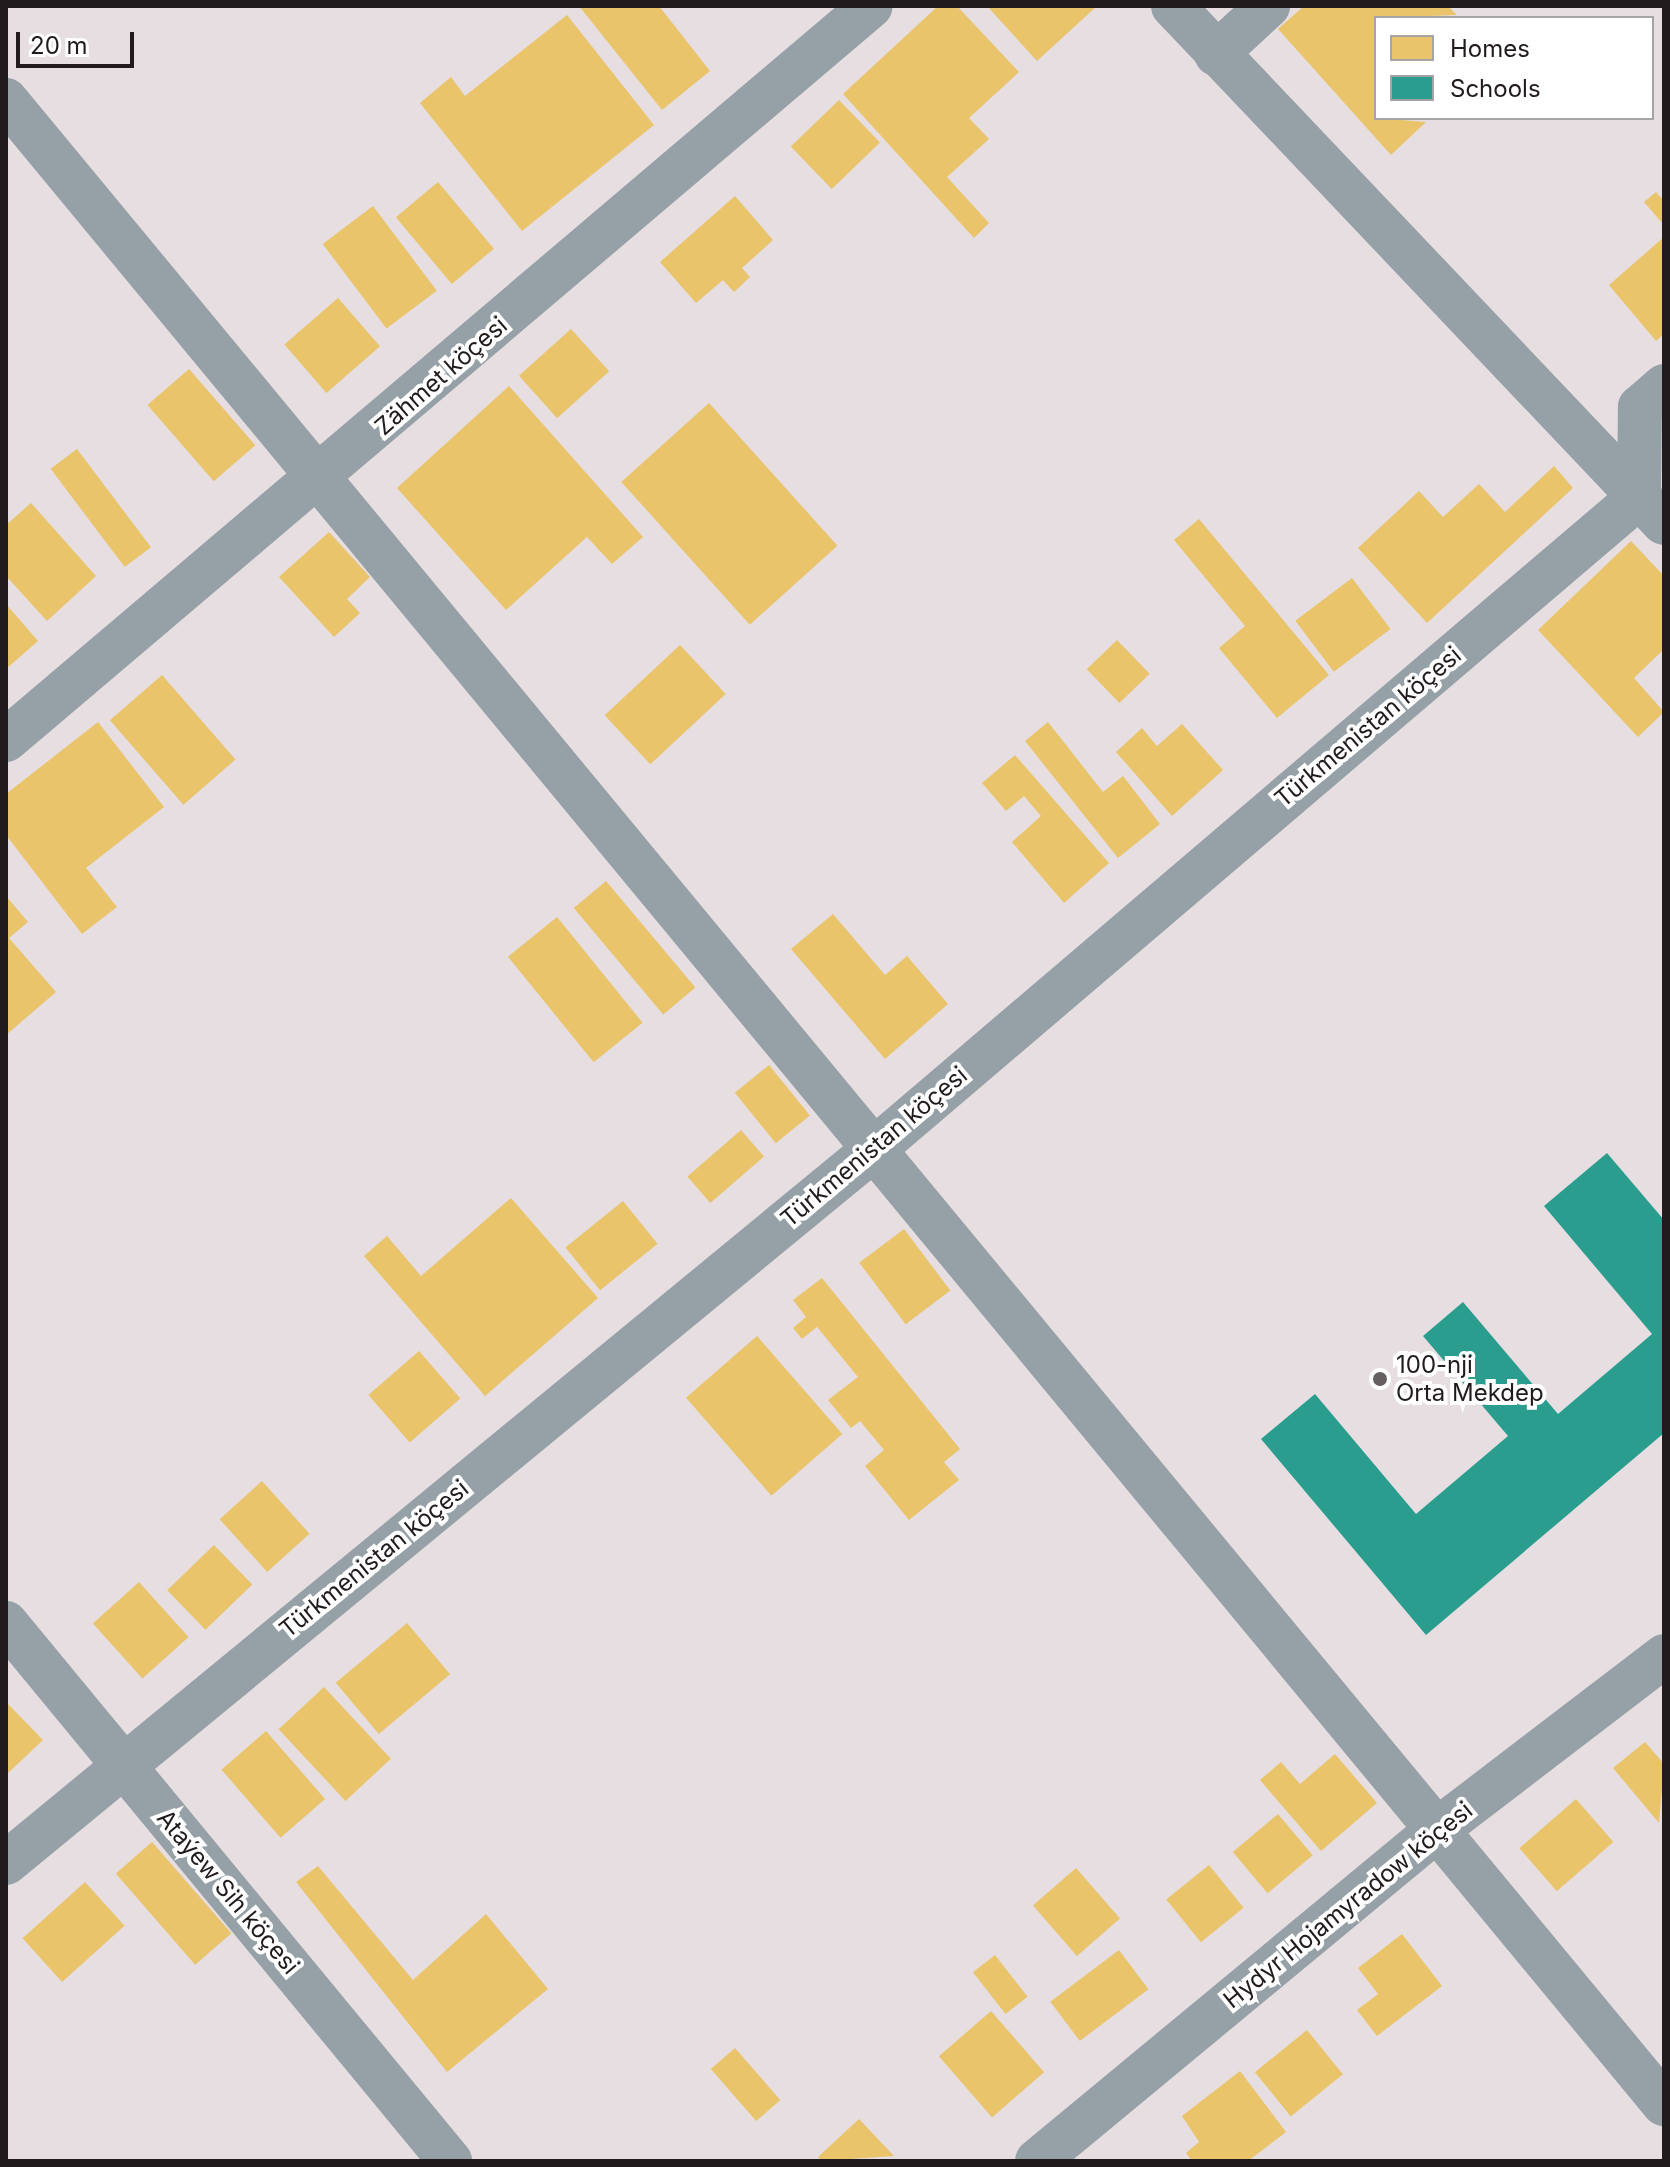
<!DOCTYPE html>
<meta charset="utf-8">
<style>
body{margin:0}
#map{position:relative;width:1670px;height:2167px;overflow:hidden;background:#e6dee1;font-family:Inter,sans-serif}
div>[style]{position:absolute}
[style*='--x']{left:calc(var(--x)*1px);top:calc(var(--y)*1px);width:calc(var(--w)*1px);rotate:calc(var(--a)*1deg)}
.homes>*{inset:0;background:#e9c46a;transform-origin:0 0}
.schools>*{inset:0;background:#2a9d8f}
.minor>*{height:44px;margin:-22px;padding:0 22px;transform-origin:22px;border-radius:22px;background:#96a1a7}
.dots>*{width:22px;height:22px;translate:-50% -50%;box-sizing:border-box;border:4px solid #fff;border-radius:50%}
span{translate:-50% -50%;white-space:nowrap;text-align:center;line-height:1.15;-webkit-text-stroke:8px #fff;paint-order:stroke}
.street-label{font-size:24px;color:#211b1d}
.poi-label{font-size:24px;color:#211b1d}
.left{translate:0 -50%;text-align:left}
.frame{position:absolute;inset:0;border:8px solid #211b1d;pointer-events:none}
.legend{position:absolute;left:1374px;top:16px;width:280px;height:104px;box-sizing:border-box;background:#fff;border:2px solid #a6a4a5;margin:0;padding:10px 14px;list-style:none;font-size:24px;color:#211b1d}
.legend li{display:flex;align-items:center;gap:16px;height:40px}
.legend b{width:40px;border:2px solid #a6a4a5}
.scale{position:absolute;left:16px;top:32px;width:118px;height:36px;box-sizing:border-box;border:4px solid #211b1d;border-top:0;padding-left:10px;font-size:24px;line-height:28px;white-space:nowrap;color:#211b1d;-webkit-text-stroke:6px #fff;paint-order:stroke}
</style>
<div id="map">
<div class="homes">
<i style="clip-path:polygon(579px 6px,659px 6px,710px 71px,662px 110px)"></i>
<i style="clip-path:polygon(938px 6px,957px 6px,1019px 72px,969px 118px,989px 139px,947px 177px,989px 223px,974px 238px,843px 94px)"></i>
<i style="clip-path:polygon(987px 6px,1097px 6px,1037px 61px)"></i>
<i style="clip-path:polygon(1304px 6px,1448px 6px,1457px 15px,1376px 18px,1376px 118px,1426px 122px,1391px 155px,1278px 29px)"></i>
<i style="clip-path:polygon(567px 15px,654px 125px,522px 231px,420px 103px,451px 77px,465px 96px)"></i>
<i style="left:839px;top:100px;width:59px;height:67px;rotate:46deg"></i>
<i style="left:438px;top:182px;width:87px;height:55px;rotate:50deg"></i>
<i style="clip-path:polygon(1656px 192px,1664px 201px,1664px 225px,1644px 202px)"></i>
<i style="clip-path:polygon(735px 196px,773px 240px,742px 268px,750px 277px,734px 292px,723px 280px,696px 303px,660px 262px)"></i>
<i style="left:373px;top:206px;width:106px;height:63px;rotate:53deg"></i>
<i style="clip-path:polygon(1664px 237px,1664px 334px,1656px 341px,1609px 285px)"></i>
<i style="left:338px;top:298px;width:64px;height:71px;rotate:49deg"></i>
<i style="left:571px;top:329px;width:57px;height:70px;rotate:48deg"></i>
<i style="left:189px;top:369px;width:101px;height:55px;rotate:49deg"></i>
<i style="clip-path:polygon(509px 386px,643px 537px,612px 564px,587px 537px,506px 610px,397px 488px)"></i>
<i style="left:709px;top:403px;width:192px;height:118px;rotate:48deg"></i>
<i style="left:77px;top:449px;width:123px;height:33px;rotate:53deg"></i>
<i style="clip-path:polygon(1554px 466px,1573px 488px,1427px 623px,1358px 548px,1419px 491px,1443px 517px,1479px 484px,1505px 512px)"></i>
<i style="clip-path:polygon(31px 503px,96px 576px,47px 621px,6px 576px,6px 525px)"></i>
<i style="clip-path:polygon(1199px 519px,1329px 675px,1277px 718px,1219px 648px,1245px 626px,1174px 540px)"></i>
<i style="clip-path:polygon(329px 532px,370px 577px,347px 599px,360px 613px,334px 637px,279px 577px)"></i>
<i style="clip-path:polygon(1631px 541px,1664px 576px,1664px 649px,1634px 678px,1664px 712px,1638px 737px,1538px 630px)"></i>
<i style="left:1352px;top:578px;width:64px;height:71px;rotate:53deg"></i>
<i style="clip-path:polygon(6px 604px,38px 641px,6px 669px)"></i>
<i style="left:1117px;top:640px;width:47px;height:42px;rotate:46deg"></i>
<i style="left:680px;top:645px;width:67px;height:103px;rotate:47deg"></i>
<i style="left:162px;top:675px;width:112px;height:69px;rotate:49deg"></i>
<i style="clip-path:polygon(98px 722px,164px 807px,86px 868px,117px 907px,82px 934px,6px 835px,6px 794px)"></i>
<i style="clip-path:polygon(1048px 722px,1103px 792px,1123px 776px,1160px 824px,1118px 858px,1025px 741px)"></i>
<i style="clip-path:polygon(1182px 724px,1223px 770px,1172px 816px,1116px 752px,1142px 728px,1157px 746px)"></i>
<i style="clip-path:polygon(1015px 755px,1109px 863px,1064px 903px,1012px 842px,1041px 816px,1024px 796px,1006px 811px,982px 783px)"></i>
<i style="left:606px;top:881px;width:139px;height:42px;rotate:50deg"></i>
<i style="clip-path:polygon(6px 896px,28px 922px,9px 938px,56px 992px,6px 1035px)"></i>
<i style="clip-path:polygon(833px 914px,885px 975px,907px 956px,948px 1004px,885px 1059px,791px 949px)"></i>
<i style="left:557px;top:917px;width:136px;height:63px;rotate:51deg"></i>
<i style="left:769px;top:1065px;width:65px;height:44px;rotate:51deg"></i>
<i style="left:741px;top:1130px;width:35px;height:71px;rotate:49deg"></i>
<i style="clip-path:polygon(511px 1198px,598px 1298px,485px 1396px,364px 1256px,387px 1236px,421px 1276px)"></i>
<i style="left:623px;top:1201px;width:55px;height:74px;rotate:51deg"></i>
<i style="left:904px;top:1229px;width:77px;height:56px;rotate:53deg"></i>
<i style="clip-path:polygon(822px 1278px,960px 1449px,944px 1462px,959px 1480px,909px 1520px,865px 1466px,884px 1450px,860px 1421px,851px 1428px,828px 1400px,858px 1377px,817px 1327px,802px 1339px,793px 1328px,806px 1317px,793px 1300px)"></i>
<i style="left:757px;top:1336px;width:130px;height:94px;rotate:49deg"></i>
<i style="left:419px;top:1351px;width:63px;height:67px;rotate:49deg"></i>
<i style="left:262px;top:1481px;width:71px;height:57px;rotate:48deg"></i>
<i style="left:214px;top:1545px;width:55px;height:65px;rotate:46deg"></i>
<i style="left:139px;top:1582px;width:74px;height:62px;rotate:48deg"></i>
<i style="left:407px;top:1623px;width:67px;height:93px;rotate:50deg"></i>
<i style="left:324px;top:1687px;width:98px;height:62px;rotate:47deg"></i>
<i style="clip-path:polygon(6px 1702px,43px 1740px,6px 1775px)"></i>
<i style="left:266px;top:1731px;width:90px;height:59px;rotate:49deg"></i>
<i style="clip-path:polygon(1645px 1742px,1664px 1764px,1659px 1823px,1613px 1768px)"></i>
<i style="clip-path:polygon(1335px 1754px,1377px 1803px,1321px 1851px,1260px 1780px,1281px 1762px,1300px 1784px)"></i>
<i style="left:1576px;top:1799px;width:57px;height:75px;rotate:49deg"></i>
<i style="left:1278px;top:1814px;width:54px;height:59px;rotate:50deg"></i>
<i style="left:152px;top:1842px;width:121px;height:48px;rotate:49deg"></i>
<i style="left:1209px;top:1865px;width:55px;height:55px;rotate:51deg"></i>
<i style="clip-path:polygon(318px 1866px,413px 1980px,486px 1914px,548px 1989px,447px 2072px,296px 1882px)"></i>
<i style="left:1076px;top:1868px;width:67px;height:57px;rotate:49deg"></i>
<i style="left:85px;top:1882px;width:59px;height:84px;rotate:48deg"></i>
<i style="clip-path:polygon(1402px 1934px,1442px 1986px,1377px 2036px,1357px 2010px,1378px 1994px,1358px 1968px)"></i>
<i style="left:1119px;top:1950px;width:49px;height:86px;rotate:53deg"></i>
<i style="left:995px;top:1955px;width:53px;height:28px;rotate:52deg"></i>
<i style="left:991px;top:2011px;width:81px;height:69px;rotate:49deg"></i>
<i style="left:1307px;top:2030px;width:57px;height:67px;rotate:51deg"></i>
<i style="left:735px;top:2048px;width:69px;height:32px;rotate:49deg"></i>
<i style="clip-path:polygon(1240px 2071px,1286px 2132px,1248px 2161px,1192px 2161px,1186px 2153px,1199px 2142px,1182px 2116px)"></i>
<i style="clip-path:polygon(859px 2119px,894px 2156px,822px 2161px,818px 2157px)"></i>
</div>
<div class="schools">
<i style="clip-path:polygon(1607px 1153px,1664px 1220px,1664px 1433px,1426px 1635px,1261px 1439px,1315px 1394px,1416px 1514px,1508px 1436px,1423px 1336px,1463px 1302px,1558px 1414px,1652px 1334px,1544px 1206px)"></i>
</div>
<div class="minor">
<i style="--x:1173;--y:6;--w:713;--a:46.48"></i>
<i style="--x:1216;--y:54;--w:71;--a:-42.7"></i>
<i style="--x:6;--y:100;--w:2601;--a:50.4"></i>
<i style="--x:6;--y:740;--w:1134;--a:-40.32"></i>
<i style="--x:6;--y:1623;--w:698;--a:50.47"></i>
<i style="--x:6;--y:1863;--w:1123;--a:-39.43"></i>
<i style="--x:873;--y:1150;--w:1007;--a:-40.45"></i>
<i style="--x:1639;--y:497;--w:90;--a:-89.4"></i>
<i style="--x:1640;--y:407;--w:32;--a:-41"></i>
<i style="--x:1037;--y:2161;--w:521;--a:-39.62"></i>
<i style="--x:1438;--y:1829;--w:285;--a:-37.4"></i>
</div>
<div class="dots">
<i style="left:1380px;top:1379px;background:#665f62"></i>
</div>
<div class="street-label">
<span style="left:441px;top:376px;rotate:-41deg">Zähmet köçesi</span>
<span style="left:1368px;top:727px;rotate:-40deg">Türkmenistan köçesi</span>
<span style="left:874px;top:1147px;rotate:-40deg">Türkmenistan köçesi</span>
<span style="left:374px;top:1559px;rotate:-39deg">Türkmenistan köçesi</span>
<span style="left:228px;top:1892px;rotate:50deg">Ataýew Sih köçesi</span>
<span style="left:1348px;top:1905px;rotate:-39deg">Hydyr Hojamyradow köçesi</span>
</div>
<div class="poi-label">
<span class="left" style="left:1396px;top:1379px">100-nji<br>Orta Mekdep</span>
</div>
<div class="frame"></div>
<ul class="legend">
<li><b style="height:22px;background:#e9c46a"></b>Homes</li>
<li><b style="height:22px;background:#2a9d8f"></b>Schools</li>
</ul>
<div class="scale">20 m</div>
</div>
